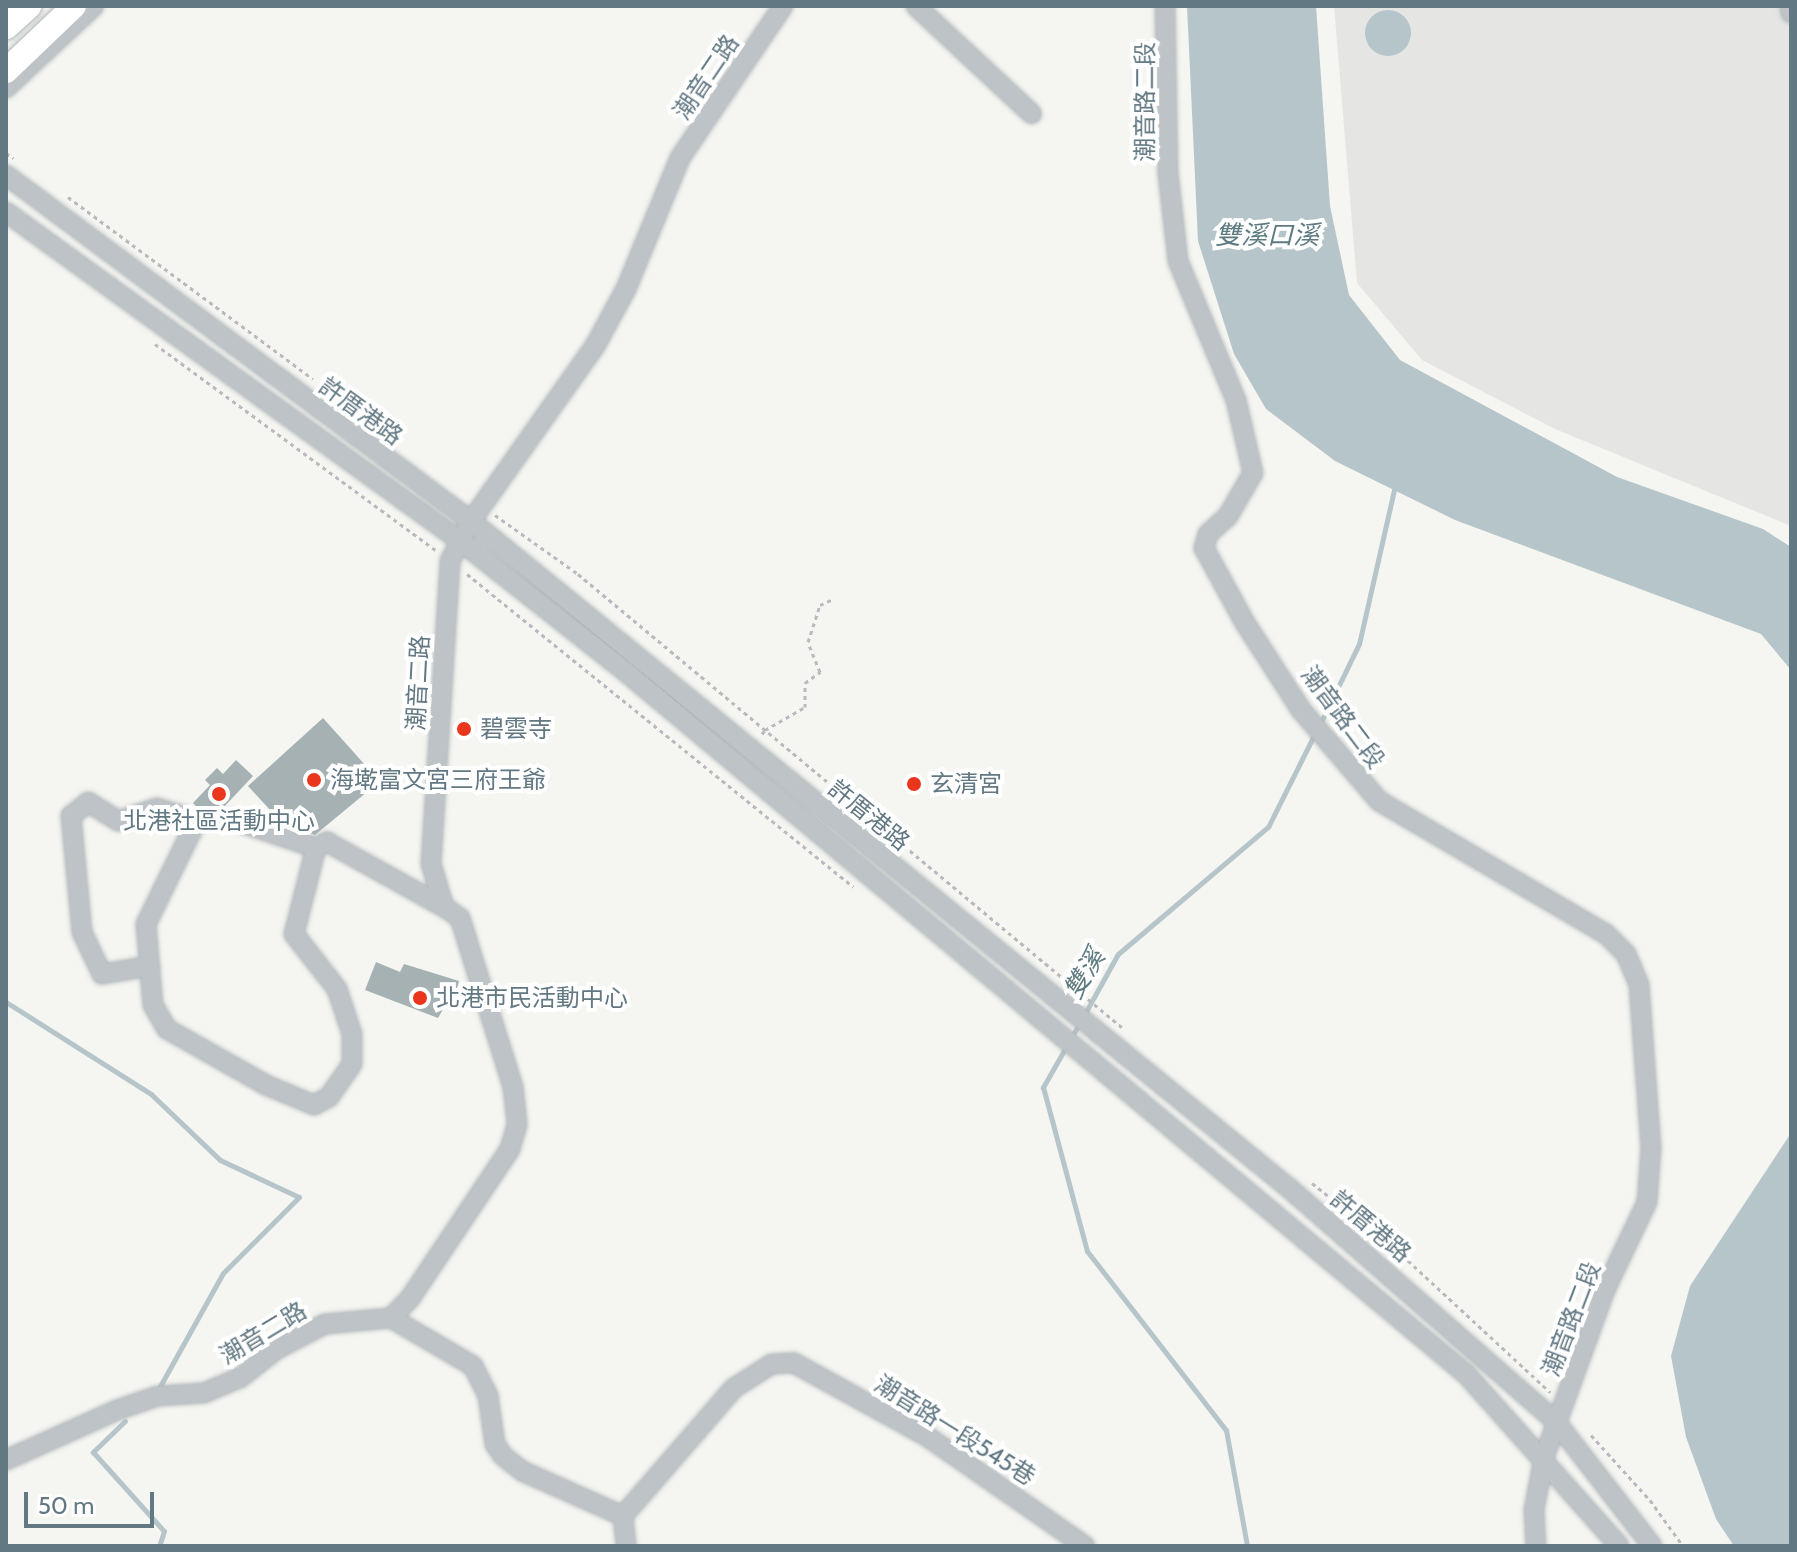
<!DOCTYPE html>
<meta charset="utf-8">
<style>
body{margin:0}
#map{position:relative;width:1797px;height:1552px;overflow:hidden;background:#f5f5f1;font-family:Cabin,"Noto Sans TC",sans-serif}
div>[style]{position:absolute}
[style*='--x']{left:calc(var(--x)*1px);top:calc(var(--y)*1px);width:calc(var(--w)*1px);rotate:calc(var(--a)*1deg)}
.built>*{inset:0;background:#e5e6e4}
.water>*{inset:0;background:#b6c5c9}
.round{border-radius:50%}
.stream>*{height:5px;margin:-2.5px;padding:0 2.5px;transform-origin:2.5px;border-radius:2.5px;background:#b6c5c9}
.building>*{inset:0;background:#a6b1b4}
.path>*{height:3px;margin-top:-1.5px;transform-origin:0;background:repeating-linear-gradient(90deg,#b7bbbd 0 4px,transparent 0 8px)}
.roads{filter:drop-shadow(0 0 2px #b0b7ba) drop-shadow(0 0 2px #b0b7ba)}
.minor>*{height:18px;margin:-9px;padding:0 9px;transform-origin:9px;border-radius:9px;background:#bdc3c6}
.major>*{height:24px;margin:-12px;padding:0 12px;transform-origin:12px;border-radius:12px;background:#fff}
.highway>*{height:26px;margin:-13px;padding:0 13px;transform-origin:13px;border-radius:13px;background:#fff}
.path-bridge>*{height:3px;margin-top:-1.5px;transform-origin:0;background:repeating-linear-gradient(90deg,#b7bbbd 0 4px,transparent 0 8px)}
.dots>*{width:22px;height:22px;translate:-50% -50%;box-sizing:border-box;border:4px solid #fff;border-radius:50%}
span{translate:-50% -50%;white-space:nowrap;text-align:center;line-height:1.15;-webkit-text-stroke:8px #fff;paint-order:stroke}
.street-label{font-size:24px;color:#627883}
.poi-label{font-size:24px;color:#627883}
.left{translate:0 -50%;text-align:left}
.water-label{font-size:26px;color:#5e7b81;font-style:italic}
.frame{position:absolute;inset:0;border:8px solid #627883;pointer-events:none}
.scale{position:absolute;left:24px;top:1492px;width:130px;height:36px;box-sizing:border-box;border:4px solid #627883;border-top:0;padding-left:10px;font-size:24px;line-height:28px;white-space:nowrap;color:#627883;-webkit-text-stroke:6px #fff;paint-order:stroke}
</style>
<div id="map">
<div class="built">
<i style="clip-path:polygon(1334px 6px,1791px 6px,1791px 526px,1555px 429px,1422px 360px,1357px 283px)"></i>
</div>
<div class="water">
<i style="clip-path:polygon(1187px 6px,1316px 6px,1330px 206px,1349px 295px,1400px 360px,1617px 477px,1763px 529px,1791px 547px,1791px 670px,1761px 634px,1455px 520px,1335px 461px,1266px 409px,1234px 354px,1198px 241px)"></i>
<i class="round" style="left:1365px;top:10px;width:46px;height:46px"></i>
<i style="clip-path:polygon(1791px 1133px,1791px 1546px,1734px 1546px,1716px 1519px,1686px 1437px,1671px 1356px,1690px 1286px)"></i>
</div>
<div class="stream">
<i style="--x:1319;--y:726;--w:91;--a:-64"></i>
<i style="--x:1359;--y:644;--w:163;--a:-77.2"></i>
<i style="--x:6;--y:1002;--w:172;--a:32.4"></i>
<i style="--x:151;--y:1094;--w:95;--a:43.7"></i>
<i style="--x:220;--y:1160;--w:87;--a:25.1"></i>
<i style="--x:299;--y:1197;--w:107;--a:135"></i>
<i style="--x:223;--y:1273;--w:129;--a:119.1"></i>
<i style="--x:1084;--y:1015;--w:70;--a:-60.9"></i>
<i style="--x:1118;--y:954;--w:197;--a:-40.3"></i>
<i style="--x:1268;--y:827;--w:103;--a:-63.4"></i>
<i style="--x:1079;--y:1024;--w:73;--a:119.7"></i>
<i style="--x:1043;--y:1087;--w:170;--a:75"></i>
<i style="--x:1087;--y:1251;--w:227;--a:52.2"></i>
<i style="--x:1226;--y:1430;--w:118;--a:79.7"></i>
<i style="--x:125;--y:1421;--w:45;--a:135.9"></i>
<i style="--x:93;--y:1452;--w:106;--a:48.1"></i>
<i style="--x:164;--y:1531;--w:16;--a:108"></i>
</div>
<div class="building">
<i style="clip-path:polygon(323px 718px,366px 766px,373px 787px,315px 835px,283px 824px,248px 786px)"></i>
<i style="clip-path:polygon(236px 760px,253px 776px,223px 808px,198px 808px,193px 803px,210px 785px,205px 780px,217px 768px,223px 774px)"></i>
<i style="clip-path:polygon(376px 962px,400px 972px,404px 964px,459px 981px,452px 1008px,445px 1006px,438px 1018px,365px 990px)"></i>
</div>
<div class="path">
<i style="--x:6;--y:153;--w:9;--a:36"></i>
<i style="--x:68;--y:197;--w:305;--a:36.6"></i>
<i style="--x:155;--y:344;--w:348;--a:36.3"></i>
<i style="--x:495;--y:515;--w:102;--a:35.4"></i>
<i style="--x:578;--y:574;--w:711;--a:39.81"></i>
<i style="--x:467;--y:574;--w:497;--a:39"></i>
<i style="--x:765;--y:730;--w:46;--a:-29.9"></i>
<i style="--x:805;--y:707;--w:24;--a:-90"></i>
<i style="--x:805;--y:683;--w:19;--a:-36"></i>
<i style="--x:820;--y:672;--w:32;--a:-112"></i>
<i style="--x:808;--y:642;--w:39;--a:-72"></i>
<i style="--x:820;--y:605;--w:14;--a:-25"></i>
<i style="--x:1312;--y:1183;--w:115;--a:38.7"></i>
<i style="--x:1402;--y:1255;--w:202;--a:42.8"></i>
<i style="--x:1591;--y:1435;--w:88;--a:47.8"></i>
<i style="--x:1650;--y:1500;--w:57;--a:54.3"></i>
</div>
<div class="roads">
<div class="minor">
<i style="--x:916;--y:6;--w:158;--a:43"></i>
<i style="--x:1165;--y:6;--w:167;--a:89"></i>
<i style="--x:1168;--y:173;--w:89;--a:83.5"></i>
<i style="--x:1178;--y:261;--w:151;--a:67.4"></i>
<i style="--x:1236;--y:400;--w:75;--a:76.9"></i>
<i style="--x:1253;--y:473;--w:50;--a:120.2"></i>
<i style="--x:1228;--y:516;--w:27;--a:138"></i>
<i style="--x:1208;--y:534;--w:15;--a:106"></i>
<i style="--x:1204;--y:548;--w:85;--a:61.3"></i>
<i style="--x:1245;--y:623;--w:103;--a:57.2"></i>
<i style="--x:1301;--y:710;--w:120;--a:49.4"></i>
<i style="--x:1379;--y:801;--w:263;--a:30.4"></i>
<i style="--x:1606;--y:934;--w:28;--a:45"></i>
<i style="--x:1626;--y:954;--w:34;--a:67"></i>
<i style="--x:1639;--y:985;--w:163;--a:85.8"></i>
<i style="--x:1651;--y:1148;--w:54;--a:94.2"></i>
<i style="--x:1647;--y:1202;--w:98;--a:115.5"></i>
<i style="--x:1605;--y:1290;--w:179;--a:110"></i>
<i style="--x:1544;--y:1458;--w:53;--a:100.9"></i>
<i style="--x:1534;--y:1510;--w:36;--a:87"></i>
<i style="--x:1790;--y:6;--w:7;--a:82"></i>
<i style="--x:6;--y:88;--w:120;--a:-43"></i>
<i style="--x:6;--y:175;--w:580;--a:36.65"></i>
<i style="--x:471;--y:521;--w:1057;--a:39.2"></i>
<i style="--x:1290;--y:1189;--w:355;--a:41.2"></i>
<i style="--x:1557;--y:1423;--w:155;--a:52.3"></i>
<i style="--x:6;--y:212;--w:559;--a:35.91"></i>
<i style="--x:459;--y:540;--w:213;--a:38.3"></i>
<i style="--x:626;--y:672;--w:1095;--a:39.89"></i>
<i style="--x:1466;--y:1374;--w:230;--a:48.3"></i>
<i style="--x:197;--y:820;--w:116;--a:116.1"></i>
<i style="--x:146;--y:924;--w:81;--a:85.1"></i>
<i style="--x:153;--y:1005;--w:28;--a:60"></i>
<i style="--x:167;--y:1029;--w:114;--a:29.5"></i>
<i style="--x:266;--y:1085;--w:52;--a:22.6"></i>
<i style="--x:314;--y:1105;--w:17;--a:-28"></i>
<i style="--x:329;--y:1097;--w:40;--a:-55.1"></i>
<i style="--x:352;--y:1064;--w:30;--a:-90"></i>
<i style="--x:352;--y:1034;--w:47;--a:-108.4"></i>
<i style="--x:337;--y:989;--w:70;--a:-128"></i>
<i style="--x:294;--y:934;--w:89;--a:-75.7"></i>
<i style="--x:150;--y:966;--w:49;--a:170.5"></i>
<i style="--x:102;--y:974;--w:47;--a:-115.5"></i>
<i style="--x:82;--y:932;--w:117;--a:-95.4"></i>
<i style="--x:71;--y:816;--w:22;--a:-39"></i>
<i style="--x:88;--y:802;--w:36;--a:32"></i>
<i style="--x:119;--y:821;--w:40;--a:-18.9"></i>
<i style="--x:157;--y:808;--w:42;--a:16.7"></i>
<i style="--x:197;--y:820;--w:36;--a:0"></i>
<i style="--x:233;--y:820;--w:88;--a:18.6"></i>
<i style="--x:316;--y:848;--w:13;--a:-29"></i>
<i style="--x:327;--y:842;--w:134;--a:29.1"></i>
<i style="--x:391;--y:1318;--w:95;--a:30.3"></i>
<i style="--x:473;--y:1366;--w:34;--a:63"></i>
<i style="--x:488;--y:1396;--w:49;--a:81.7"></i>
<i style="--x:495;--y:1444;--w:14;--a:56"></i>
<i style="--x:503;--y:1456;--w:24;--a:38"></i>
<i style="--x:522;--y:1471;--w:111;--a:24"></i>
<i style="--x:6;--y:1460;--w:122;--a:-24.2"></i>
<i style="--x:117;--y:1410;--w:43;--a:-18.9"></i>
<i style="--x:158;--y:1396;--w:46;--a:-3.7"></i>
<i style="--x:204;--y:1393;--w:39;--a:-23"></i>
<i style="--x:240;--y:1378;--w:47;--a:-38.1"></i>
<i style="--x:277;--y:1349;--w:54;--a:-27.5"></i>
<i style="--x:325;--y:1324;--w:66;--a:-5.2"></i>
<i style="--x:391;--y:1318;--w:29;--a:-46"></i>
<i style="--x:411;--y:1297;--w:178;--a:-56.2"></i>
<i style="--x:510;--y:1149;--w:26;--a:-74"></i>
<i style="--x:517;--y:1124;--w:37;--a:-96"></i>
<i style="--x:513;--y:1087;--w:177;--a:-107.4"></i>
<i style="--x:460;--y:918;--w:19;--a:-145"></i>
<i style="--x:444;--y:907;--w:45;--a:-106.8"></i>
<i style="--x:431;--y:864;--w:304;--a:-86.4"></i>
<i style="--x:450;--y:561;--w:45;--a:-62.3"></i>
<i style="--x:471;--y:521;--w:214;--a:-54.7"></i>
<i style="--x:595;--y:346;--w:65;--a:-61.5"></i>
<i style="--x:626;--y:289;--w:142;--a:-67.6"></i>
<i style="--x:680;--y:158;--w:184;--a:-55.9"></i>
<i style="--x:623;--y:1516;--w:169;--a:-49.1"></i>
<i style="--x:734;--y:1388;--w:45;--a:-32.3"></i>
<i style="--x:772;--y:1364;--w:22;--a:-3"></i>
<i style="--x:794;--y:1363;--w:153;--a:28.9"></i>
<i style="--x:928;--y:1437;--w:191;--a:34.8"></i>
<i style="--x:623;--y:1516;--w:30;--a:84"></i>
</div>
<div class="major">
<i style="--x:6;--y:71;--w:94;--a:-43.7"></i>
</div>
<div class="highway">
<i style="--x:6;--y:26;--w:30;--a:-42"></i>
</div>
</div>
<div class="path-bridge">
<i style="--x:762;--y:734;--w:5;--a:-53"></i>
</div>
<div class="dots">
<i style="left:464px;top:729px;background:#ea361c"></i>
<i style="left:314px;top:780px;background:#ea361c"></i>
<i style="left:914px;top:784px;background:#ea361c"></i>
<i style="left:219px;top:794px;background:#ea361c"></i>
<i style="left:420px;top:998px;background:#ea361c"></i>
</div>
<div class="street-label">
<span style="left:706px;top:77px;rotate:-56deg">潮音二路</span>
<span style="left:1145px;top:102px;rotate:-90deg">潮音路二段</span>
<span style="left:361px;top:411px;rotate:36deg">許厝港路</span>
<span style="left:418px;top:683px;rotate:-87deg">潮音二路</span>
<span style="left:1343px;top:717px;rotate:53deg">潮音路二段</span>
<span style="left:869px;top:815px;rotate:39deg">許厝港路</span>
<span style="left:1371px;top:1226px;rotate:40deg">許厝港路</span>
<span style="left:1571px;top:1319px;rotate:-69deg">潮音路二段</span>
<span style="left:263px;top:1333px;rotate:-31deg">潮音二路</span>
<span style="left:955px;top:1430px;rotate:32deg">潮音路一段545巷</span>
</div>
<div class="poi-label">
<span class="left" style="left:480px;top:729px">碧雲寺</span>
<span class="left" style="left:330px;top:780px">海墘富文宮三府王爺</span>
<span class="left" style="left:930px;top:784px">玄清宮</span>
<span style="left:219px;top:821px">北港社區活動中心</span>
<span class="left" style="left:436px;top:998px">北港市民活動中心</span>
</div>
<div class="water-label">
<span style="left:1267px;top:236px">雙溪口溪</span>
<span style="left:1085px;top:974px;rotate:-59deg">雙溪</span>
</div>
<div class="frame"></div>
<div class="scale">50 m</div>
</div>
